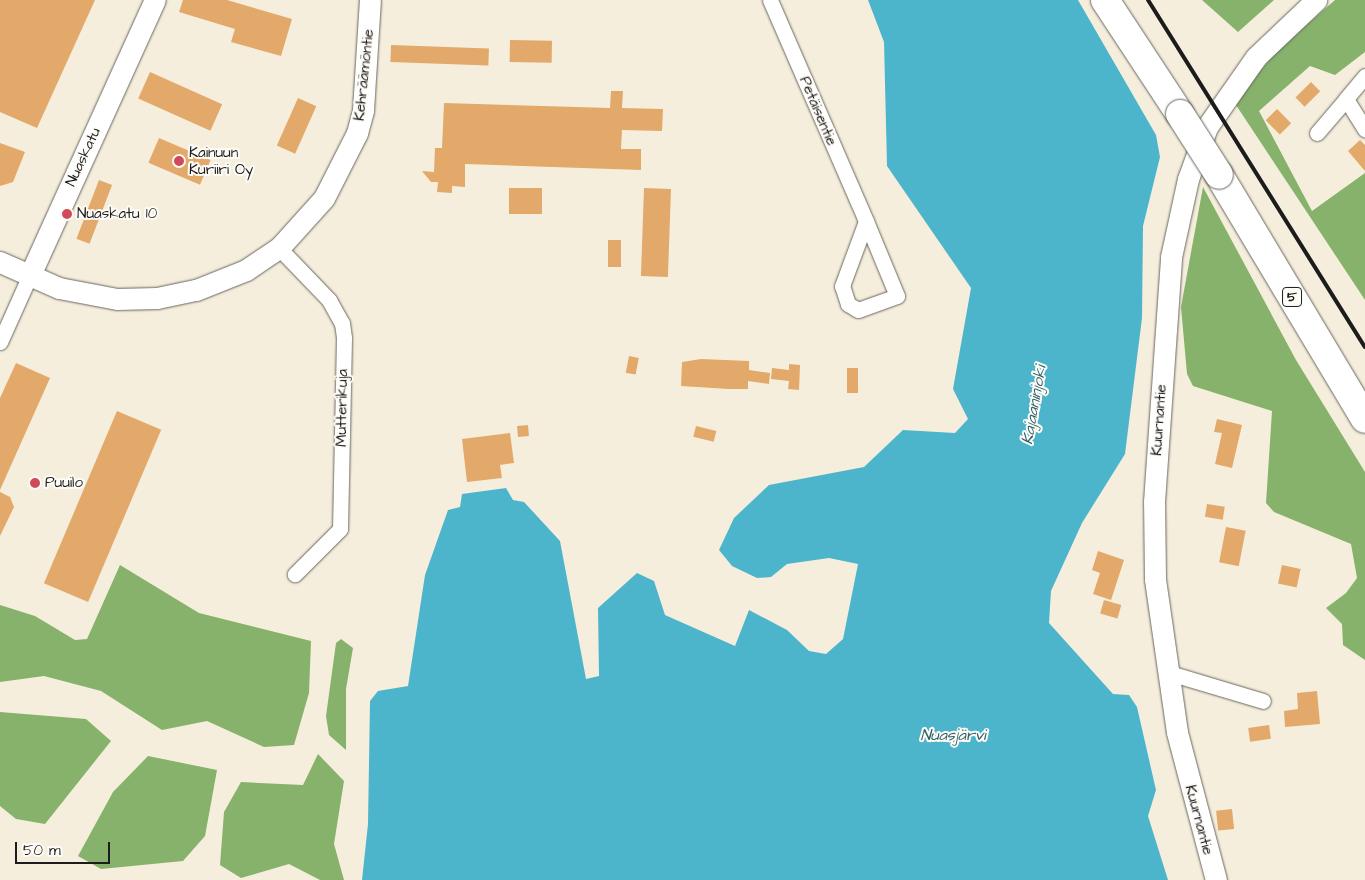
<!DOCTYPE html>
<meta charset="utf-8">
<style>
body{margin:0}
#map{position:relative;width:1365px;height:880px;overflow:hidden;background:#f6eedc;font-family:"Architects Daughter",sans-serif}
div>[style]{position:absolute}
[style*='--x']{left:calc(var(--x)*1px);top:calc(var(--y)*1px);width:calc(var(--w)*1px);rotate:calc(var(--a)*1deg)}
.forest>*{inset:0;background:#86b26b}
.water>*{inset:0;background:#4cb5cb}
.building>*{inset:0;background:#e2a96a;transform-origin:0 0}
.roads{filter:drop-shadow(0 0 1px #68665f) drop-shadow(0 0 1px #68665f)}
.street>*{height:15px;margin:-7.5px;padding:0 7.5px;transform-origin:7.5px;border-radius:7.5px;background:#fff}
.secondary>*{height:21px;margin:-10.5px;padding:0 10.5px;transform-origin:10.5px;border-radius:10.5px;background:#fff}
.highway>*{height:28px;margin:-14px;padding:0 14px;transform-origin:14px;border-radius:14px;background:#fff}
.rail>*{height:4px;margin:-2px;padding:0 2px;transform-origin:2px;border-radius:2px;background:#1c1c1c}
.bridges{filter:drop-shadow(0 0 1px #68665f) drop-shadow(0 0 1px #68665f)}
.highway-bridge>*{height:28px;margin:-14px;padding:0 14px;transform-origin:14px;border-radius:14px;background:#fff}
.dots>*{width:14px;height:14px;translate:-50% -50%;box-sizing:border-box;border:2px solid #fdfcf7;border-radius:50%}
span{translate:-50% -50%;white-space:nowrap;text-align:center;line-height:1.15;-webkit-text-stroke:4px #fdfcf7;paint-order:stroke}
.shield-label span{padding:1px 4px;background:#fdfcf7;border:1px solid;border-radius:4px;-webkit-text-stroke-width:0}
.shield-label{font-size:14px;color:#1c1c1c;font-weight:700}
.street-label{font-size:15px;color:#1c1c1c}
.poi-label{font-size:15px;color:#1c1c1c}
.left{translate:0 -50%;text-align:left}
.water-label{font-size:16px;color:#32616b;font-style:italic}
.scale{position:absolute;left:15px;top:842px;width:95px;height:22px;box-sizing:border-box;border:2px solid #1c1c1c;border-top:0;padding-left:6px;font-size:15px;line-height:18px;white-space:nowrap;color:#1c1c1c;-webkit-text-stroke:4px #fdfcf7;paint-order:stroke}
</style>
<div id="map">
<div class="forest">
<i style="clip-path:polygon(1202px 0,1274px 0,1238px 32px)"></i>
<i style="clip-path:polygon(1335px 0,1365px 0,1365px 52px,1335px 75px,1310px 66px,1259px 111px,1312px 211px,1365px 173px,1365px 300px,1234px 102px,1277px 51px)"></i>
<i style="clip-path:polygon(1203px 187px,1296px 360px,1365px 472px,1365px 660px,1343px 645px,1342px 624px,1326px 608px,1346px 593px,1357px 578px,1351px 544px,1274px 512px,1266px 503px,1272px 411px,1193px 386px,1187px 374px,1181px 307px)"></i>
<i style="clip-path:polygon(120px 565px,199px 613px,311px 641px,309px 693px,294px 745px,264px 747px,207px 721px,162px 730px,101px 691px,44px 676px,0 682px,0 605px,35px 616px,75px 640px,87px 639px)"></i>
<i style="clip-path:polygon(341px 639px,353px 648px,346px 689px,346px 750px,329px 735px,326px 716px,336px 643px)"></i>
<i style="clip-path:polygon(0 712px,86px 719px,111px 741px,45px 824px,16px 819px,0 806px)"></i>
<i style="clip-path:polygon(318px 754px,344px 781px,334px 844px,344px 880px,320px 880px,289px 864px,241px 878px,220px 865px,224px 812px,241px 782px,303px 785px)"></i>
<i style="clip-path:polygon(148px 756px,217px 770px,205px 836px,183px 861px,101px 869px,78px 856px,113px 792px)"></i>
</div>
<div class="water">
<i style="clip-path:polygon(868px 0,1078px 0,1156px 135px,1160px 157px,1143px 226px,1142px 318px,1125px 454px,1082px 523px,1051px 591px,1049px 623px,1113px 694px,1129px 695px,1137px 707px,1156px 790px,1148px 816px,1168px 880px,362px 880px,368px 824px,370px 701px,378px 691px,408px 686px,425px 575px,448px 510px,460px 507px,462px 494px,506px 488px,513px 500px,524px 502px,560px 541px,586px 679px,599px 676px,598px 608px,637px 573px,654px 581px,665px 615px,735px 646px,749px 610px,787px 630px,809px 651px,826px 654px,843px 639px,858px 564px,829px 558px,787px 564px,771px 577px,757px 578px,732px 566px,719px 550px,734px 518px,769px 485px,864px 467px,903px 430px,955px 433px,968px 419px,953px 389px,971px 288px,887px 166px,884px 42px)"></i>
</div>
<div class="building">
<i style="clip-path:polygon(0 0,95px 0,37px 128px,0 112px)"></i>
<i style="clip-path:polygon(183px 0,227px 0,292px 19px,281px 56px,231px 42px,235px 29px,179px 12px)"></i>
<i style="left:510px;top:40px;width:42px;height:22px;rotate:1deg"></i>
<i style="left:391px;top:45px;width:98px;height:17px;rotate:2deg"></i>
<i style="left:150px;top:72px;width:79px;height:29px;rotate:24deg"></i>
<i style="left:1311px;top:82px;width:13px;height:22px;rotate:45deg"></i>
<i style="clip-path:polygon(611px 91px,623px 91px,622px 108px,663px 109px,662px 131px,622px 130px,621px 149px,641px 149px,641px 170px,465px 164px,465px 187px,452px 186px,452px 193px,437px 192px,438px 182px,431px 182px,422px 171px,434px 172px,435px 148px,442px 148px,444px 103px,610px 108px)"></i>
<i style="left:298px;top:98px;width:20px;height:52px;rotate:24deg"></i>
<i style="left:1277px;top:109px;width:20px;height:16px;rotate:45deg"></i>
<i style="left:159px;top:138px;width:56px;height:27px;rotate:23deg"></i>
<i style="clip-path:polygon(1360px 140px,1365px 145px,1365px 171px,1348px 151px)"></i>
<i style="clip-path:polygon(0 143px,25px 152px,13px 182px,0 186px)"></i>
<i style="left:99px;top:180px;width:14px;height:63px;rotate:21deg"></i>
<i style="left:509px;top:188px;width:33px;height:26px"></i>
<i style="left:644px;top:188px;width:27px;height:88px;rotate:2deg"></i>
<i style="left:608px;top:240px;width:13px;height:27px"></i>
<i style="left:629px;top:356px;width:10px;height:17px;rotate:11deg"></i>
<i style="clip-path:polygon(701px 359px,749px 361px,749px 370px,770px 373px,769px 384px,748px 381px,748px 389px,729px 389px,681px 386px,682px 362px)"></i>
<i style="clip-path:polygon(16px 363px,50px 378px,0 490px,0 398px)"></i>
<i style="clip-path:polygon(789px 364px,800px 365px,799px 390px,788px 389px,789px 381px,771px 379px,772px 368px,789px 370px)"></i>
<i style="left:847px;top:368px;width:11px;height:25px"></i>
<i style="left:117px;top:411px;width:48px;height:187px;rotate:23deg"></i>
<i style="clip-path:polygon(1217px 419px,1242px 425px,1232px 468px,1215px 464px,1222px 433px,1214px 432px)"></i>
<i style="left:528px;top:425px;width:11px;height:11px;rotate:85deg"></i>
<i style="left:696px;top:426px;width:21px;height:11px;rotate:14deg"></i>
<i style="clip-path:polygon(510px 433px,514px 463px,500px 465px,502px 478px,467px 482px,462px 439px)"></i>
<i style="clip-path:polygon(0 492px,10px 497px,14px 507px,0 536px)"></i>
<i style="left:1207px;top:504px;width:18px;height:13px;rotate:9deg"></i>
<i style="left:1226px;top:527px;width:20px;height:36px;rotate:11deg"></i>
<i style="clip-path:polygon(1098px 551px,1124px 560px,1111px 600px,1093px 594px,1100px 573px,1092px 570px)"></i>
<i style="left:1282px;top:565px;width:19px;height:19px;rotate:12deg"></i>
<i style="left:1104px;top:600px;width:18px;height:14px;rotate:16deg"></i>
<i style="clip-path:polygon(1317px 691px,1320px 724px,1285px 727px,1284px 711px,1298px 709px,1297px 693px)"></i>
<i style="left:1269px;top:725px;width:14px;height:21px;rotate:82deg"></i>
<i style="left:1232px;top:809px;width:20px;height:16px;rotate:84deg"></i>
</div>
<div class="roads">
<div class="street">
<i style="--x:770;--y:0;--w:241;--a:66.5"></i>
<i style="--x:866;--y:221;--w:81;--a:67.5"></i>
<i style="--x:897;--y:296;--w:41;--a:160.3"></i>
<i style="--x:858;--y:310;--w:12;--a:-149"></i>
<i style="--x:848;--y:304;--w:19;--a:-108"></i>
<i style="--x:842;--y:286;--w:69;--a:-69.7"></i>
<i style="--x:1365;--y:76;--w:30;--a:130"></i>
<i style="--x:1346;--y:99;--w:36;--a:58"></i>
<i style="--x:1317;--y:133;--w:45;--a:-49.5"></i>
<i style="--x:279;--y:248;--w:72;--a:46.1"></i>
<i style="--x:329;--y:300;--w:26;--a:61"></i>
<i style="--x:342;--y:323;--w:15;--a:82"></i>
<i style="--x:344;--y:338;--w:191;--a:91.2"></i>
<i style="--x:340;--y:529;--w:64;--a:135"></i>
<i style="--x:0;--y:342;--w:73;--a:-65.9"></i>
<i style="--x:1166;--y:672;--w:101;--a:16.6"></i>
</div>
<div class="secondary">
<i style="--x:0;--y:262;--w:64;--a:23.8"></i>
<i style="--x:59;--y:288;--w:59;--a:10.7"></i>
<i style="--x:117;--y:299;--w:40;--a:-1.4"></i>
<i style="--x:157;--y:298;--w:40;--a:-12"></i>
<i style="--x:196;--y:290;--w:54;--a:-21.8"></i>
<i style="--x:246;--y:270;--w:40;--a:-34"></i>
<i style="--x:279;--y:248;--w:67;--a:-48"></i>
<i style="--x:324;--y:198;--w:73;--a:-63.1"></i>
<i style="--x:357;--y:133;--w:24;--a:-75"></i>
<i style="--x:363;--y:110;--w:110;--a:-86.4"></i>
<i style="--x:30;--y:275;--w:302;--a:-65.6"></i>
<i style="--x:1216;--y:880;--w:153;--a:-104.8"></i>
<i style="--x:1177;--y:732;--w:155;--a:-98.2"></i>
<i style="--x:1155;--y:579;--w:77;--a:-90.7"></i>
<i style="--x:1154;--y:502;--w:246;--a:-86"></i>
<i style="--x:1171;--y:257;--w:80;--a:-77.7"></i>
<i style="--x:1188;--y:179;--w:55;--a:-69.9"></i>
<i style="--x:1207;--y:127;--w:85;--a:-55"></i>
<i style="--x:1256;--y:57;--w:83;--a:-43.5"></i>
</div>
<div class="highway">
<i style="--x:1105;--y:0;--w:136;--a:56.7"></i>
<i style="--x:1219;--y:175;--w:284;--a:59.1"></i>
</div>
</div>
<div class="rail">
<i style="--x:1148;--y:0;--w:409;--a:58"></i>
</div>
<div class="bridges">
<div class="highway-bridge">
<i style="--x:1180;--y:114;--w:72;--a:57.4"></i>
</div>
</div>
<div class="dots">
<i style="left:179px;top:161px;background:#d1495b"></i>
<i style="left:67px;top:214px;background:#d1495b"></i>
<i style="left:35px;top:483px;background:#d1495b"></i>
</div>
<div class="shield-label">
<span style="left:1292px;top:297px">5</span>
</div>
<div class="street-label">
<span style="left:364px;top:75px;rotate:-84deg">Kehräämöntie</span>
<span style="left:818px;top:111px;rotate:67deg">Petäisentie</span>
<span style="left:83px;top:157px;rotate:-65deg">Nuaskatu</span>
<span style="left:342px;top:408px;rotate:-89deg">Mutterikuja</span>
<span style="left:1159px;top:420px;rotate:-86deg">Kuurnantie</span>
<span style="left:1199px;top:820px;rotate:75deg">Kuurnantie</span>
</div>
<div class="poi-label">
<span class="left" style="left:189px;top:161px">Kainuun<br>Kuriiri Oy</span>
<span class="left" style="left:77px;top:214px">Nuaskatu 10</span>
<span class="left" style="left:45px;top:483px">Puuilo</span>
</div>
<div class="water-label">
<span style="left:1034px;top:405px;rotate:-80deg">Kajaaninjoki</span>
<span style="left:953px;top:735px">Nuasjärvi</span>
</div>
<div class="scale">50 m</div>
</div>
